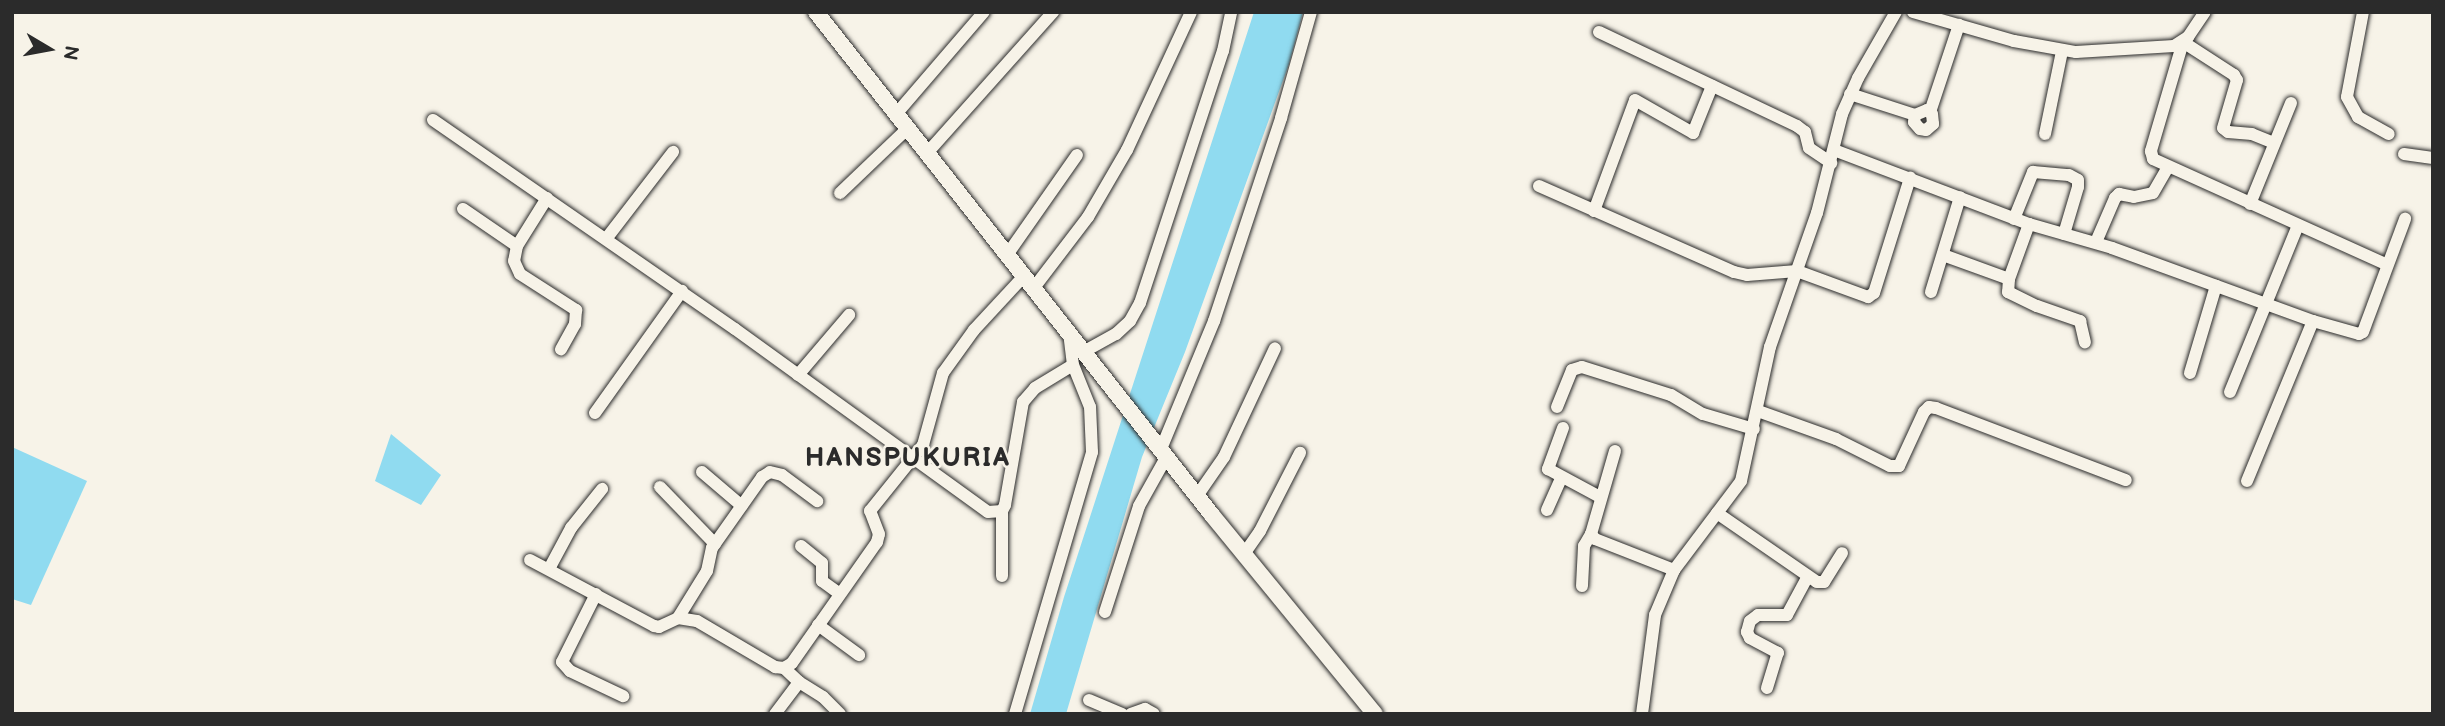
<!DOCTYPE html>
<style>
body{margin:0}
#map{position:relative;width:2445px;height:726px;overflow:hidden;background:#f7f3e8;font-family:"Balsamiq Sans",sans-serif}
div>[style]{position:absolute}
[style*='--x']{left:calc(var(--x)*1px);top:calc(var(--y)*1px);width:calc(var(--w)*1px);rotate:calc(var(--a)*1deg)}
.water>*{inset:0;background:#90dbf0}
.roads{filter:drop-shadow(0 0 2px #2b2b2b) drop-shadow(0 0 2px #2b2b2b)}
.minor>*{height:12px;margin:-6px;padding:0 6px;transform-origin:6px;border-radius:6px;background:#f7f3e8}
.major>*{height:16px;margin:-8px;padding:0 8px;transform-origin:8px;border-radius:8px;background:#f7f3e8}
span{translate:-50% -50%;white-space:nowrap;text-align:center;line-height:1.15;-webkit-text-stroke:5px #f7f3e8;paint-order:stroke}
.district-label{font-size:26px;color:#2b2b2b;font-weight:700;letter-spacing:2px}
.frame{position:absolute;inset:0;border:14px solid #2b2b2b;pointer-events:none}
.north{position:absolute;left:14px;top:14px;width:70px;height:70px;-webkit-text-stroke:5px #f7f3e8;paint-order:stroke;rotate:100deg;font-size:19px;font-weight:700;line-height:28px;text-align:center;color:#2b2b2b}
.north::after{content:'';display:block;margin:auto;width:24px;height:32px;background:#2b2b2b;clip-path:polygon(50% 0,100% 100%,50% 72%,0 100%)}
</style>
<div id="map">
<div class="water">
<i style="clip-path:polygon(1254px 12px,1303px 12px,1289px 64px,1185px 352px,1142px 457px,1066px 714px,1030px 714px,1064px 597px)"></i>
<i style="clip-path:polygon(391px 434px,441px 475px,421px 505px,375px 481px)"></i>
<i style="clip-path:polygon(12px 447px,87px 481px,31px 605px,12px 599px)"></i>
</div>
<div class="roads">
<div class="minor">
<i style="--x:1913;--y:12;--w:105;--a:16"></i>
<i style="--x:2014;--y:41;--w:63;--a:10.1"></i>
<i style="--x:2076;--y:52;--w:98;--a:-3.5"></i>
<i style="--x:2174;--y:46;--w:17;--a:-33"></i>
<i style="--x:2188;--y:37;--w:30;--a:-56"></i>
<i style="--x:2363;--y:12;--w:86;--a:100.7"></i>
<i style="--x:2347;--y:97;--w:23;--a:61"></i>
<i style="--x:2358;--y:117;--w:35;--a:29"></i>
<i style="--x:1599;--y:32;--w:219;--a:25.4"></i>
<i style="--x:1797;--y:126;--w:10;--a:37"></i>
<i style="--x:1805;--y:132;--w:16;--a:76"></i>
<i style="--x:1809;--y:148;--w:27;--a:34"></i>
<i style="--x:1850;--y:94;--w:68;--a:17.9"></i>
<i style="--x:1915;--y:115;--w:13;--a:-23"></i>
<i style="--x:1927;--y:110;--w:6;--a:39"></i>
<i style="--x:1932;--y:114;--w:10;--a:84"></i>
<i style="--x:1933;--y:124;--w:9;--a:139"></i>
<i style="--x:1926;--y:130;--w:6;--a:-171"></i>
<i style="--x:1920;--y:129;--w:9;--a:-131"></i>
<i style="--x:1914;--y:122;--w:7;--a:-82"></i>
<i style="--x:1930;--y:112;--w:92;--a:-71.6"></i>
<i style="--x:897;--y:113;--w:133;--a:-49.3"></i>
<i style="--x:433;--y:120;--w:367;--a:34.7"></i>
<i style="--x:735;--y:329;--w:312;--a:35.9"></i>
<i style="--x:988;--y:512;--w:14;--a:-4"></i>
<i style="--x:1002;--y:511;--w:7;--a:-63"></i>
<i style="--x:1005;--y:505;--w:105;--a:-80.1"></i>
<i style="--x:1023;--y:402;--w:18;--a:-49"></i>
<i style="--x:1035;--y:388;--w:44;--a:-31.2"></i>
<i style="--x:2045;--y:134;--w:85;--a:-78.4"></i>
<i style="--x:2274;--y:143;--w:24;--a:-158"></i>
<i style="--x:2252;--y:134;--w:24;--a:-175"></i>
<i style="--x:2228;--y:132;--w:6;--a:-141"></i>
<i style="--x:2223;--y:128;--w:50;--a:-73.7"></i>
<i style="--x:2237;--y:80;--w:6;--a:-121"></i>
<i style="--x:2234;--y:75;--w:61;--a:-147.1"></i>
<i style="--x:2183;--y:42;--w:114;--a:106.4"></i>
<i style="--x:2151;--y:151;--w:8;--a:76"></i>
<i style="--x:2153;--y:159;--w:256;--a:24.3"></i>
<i style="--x:1834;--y:150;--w:209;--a:20.8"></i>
<i style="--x:2029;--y:224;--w:86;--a:16.1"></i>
<i style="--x:2112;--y:248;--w:214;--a:20"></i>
<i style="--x:2313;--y:321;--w:48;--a:15.8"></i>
<i style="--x:2359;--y:334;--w:4;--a:-27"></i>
<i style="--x:2363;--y:332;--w:121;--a:-69.6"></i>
<i style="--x:928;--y:152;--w:188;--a:-48.2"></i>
<i style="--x:2404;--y:154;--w:29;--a:8"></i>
<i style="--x:1539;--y:186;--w:213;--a:23.8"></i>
<i style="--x:1734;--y:272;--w:13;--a:13"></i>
<i style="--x:1747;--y:275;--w:50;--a:-4.6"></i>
<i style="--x:1797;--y:271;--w:76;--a:20.1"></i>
<i style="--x:1868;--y:297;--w:7;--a:-34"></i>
<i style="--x:1874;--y:293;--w:121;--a:-72.6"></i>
<i style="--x:840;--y:193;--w:95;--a:-43.7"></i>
<i style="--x:547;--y:198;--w:57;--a:122"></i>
<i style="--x:517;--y:246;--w:15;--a:101"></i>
<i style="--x:514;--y:261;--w:14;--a:65"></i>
<i style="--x:520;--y:274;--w:67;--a:32.7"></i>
<i style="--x:576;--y:310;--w:14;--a:94"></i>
<i style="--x:575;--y:324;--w:29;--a:119"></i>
<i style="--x:2250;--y:204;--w:109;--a:-67.9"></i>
<i style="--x:463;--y:209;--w:65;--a:34.4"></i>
<i style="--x:1594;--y:211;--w:118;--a:-69.7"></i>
<i style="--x:1635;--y:100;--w:67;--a:29.6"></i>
<i style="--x:1693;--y:133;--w:51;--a:-68"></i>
<i style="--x:2014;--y:219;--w:51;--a:-68"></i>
<i style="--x:2033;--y:172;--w:36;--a:5"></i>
<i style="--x:2069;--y:175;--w:10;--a:29"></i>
<i style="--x:2078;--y:180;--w:7;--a:90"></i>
<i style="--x:2078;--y:187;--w:49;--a:106.6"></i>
<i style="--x:2029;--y:224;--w:59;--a:110"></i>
<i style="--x:2009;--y:279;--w:13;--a:94"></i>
<i style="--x:2008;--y:292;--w:32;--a:26"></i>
<i style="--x:2037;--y:306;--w:46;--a:19.2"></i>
<i style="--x:2080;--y:321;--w:22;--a:77"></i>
<i style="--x:606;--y:239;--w:110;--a:-52.4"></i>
<i style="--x:2096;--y:242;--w:48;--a:-66.6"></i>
<i style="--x:2115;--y:198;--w:6;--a:-45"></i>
<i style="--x:2119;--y:194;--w:15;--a:11"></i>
<i style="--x:2134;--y:197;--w:19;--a:-12"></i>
<i style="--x:2153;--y:193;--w:30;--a:-60"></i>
<i style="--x:1007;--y:255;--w:122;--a:-55"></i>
<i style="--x:1943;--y:255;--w:70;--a:20"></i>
<i style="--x:1033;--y:289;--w:91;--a:-52.6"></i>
<i style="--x:1088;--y:217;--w:78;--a:-59.8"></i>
<i style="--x:1127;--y:150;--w:152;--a:-65.1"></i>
<i style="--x:1931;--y:292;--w:99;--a:-73"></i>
<i style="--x:1085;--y:351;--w:35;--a:-29"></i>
<i style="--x:1116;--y:334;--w:19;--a:-43"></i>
<i style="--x:1130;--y:321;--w:21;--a:-61"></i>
<i style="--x:1140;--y:303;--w:265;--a:-71.8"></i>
<i style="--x:1223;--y:51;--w:40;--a:-78"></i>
<i style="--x:2190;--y:373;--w:91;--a:-73.4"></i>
<i style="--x:798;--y:375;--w:79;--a:-49.6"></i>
<i style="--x:2230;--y:392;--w:180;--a:-67.8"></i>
<i style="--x:1557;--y:407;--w:40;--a:-68"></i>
<i style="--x:1572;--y:370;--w:10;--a:-17"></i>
<i style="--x:1582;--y:367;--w:93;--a:17.5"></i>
<i style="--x:1671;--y:395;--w:37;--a:31"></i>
<i style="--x:1703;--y:414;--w:53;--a:16.4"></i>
<i style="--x:1758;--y:411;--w:83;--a:19.7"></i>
<i style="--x:1836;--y:439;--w:60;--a:26.6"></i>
<i style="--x:1890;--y:466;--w:9;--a:0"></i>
<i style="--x:1899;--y:466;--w:60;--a:-65.2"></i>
<i style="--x:1924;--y:412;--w:7;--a:-45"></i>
<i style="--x:1929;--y:407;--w:7;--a:8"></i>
<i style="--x:1936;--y:408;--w:203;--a:20.8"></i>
<i style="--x:595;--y:413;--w:150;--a:-54.5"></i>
<i style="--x:1563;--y:428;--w:44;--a:110.1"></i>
<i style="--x:1548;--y:469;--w:59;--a:28.3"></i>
<i style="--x:1161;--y:449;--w:139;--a:-67.5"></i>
<i style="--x:1214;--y:321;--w:214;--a:-71.7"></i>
<i style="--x:1281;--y:118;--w:110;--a:-74.2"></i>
<i style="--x:1615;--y:451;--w:86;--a:106.1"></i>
<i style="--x:1591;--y:534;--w:6;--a:51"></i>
<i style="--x:1595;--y:539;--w:85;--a:21.4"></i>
<i style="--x:702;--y:472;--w:52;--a:40.4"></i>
<i style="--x:2247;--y:481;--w:173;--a:-67.6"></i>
<i style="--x:660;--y:487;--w:79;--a:46"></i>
<i style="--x:1197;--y:496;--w:47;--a:-55.3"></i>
<i style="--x:1224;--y:457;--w:120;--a:-64.9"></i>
<i style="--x:1547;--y:510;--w:35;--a:-66"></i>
<i style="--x:1002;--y:511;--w:65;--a:90"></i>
<i style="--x:1717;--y:513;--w:121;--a:34.6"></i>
<i style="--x:1817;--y:582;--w:7;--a:0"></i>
<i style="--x:1824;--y:582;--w:34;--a:-58"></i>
<i style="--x:801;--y:546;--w:27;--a:39"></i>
<i style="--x:822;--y:563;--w:18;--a:90"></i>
<i style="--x:822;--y:581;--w:22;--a:36"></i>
<i style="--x:1244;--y:554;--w:28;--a:-55"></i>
<i style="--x:1260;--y:531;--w:88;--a:-62.9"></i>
<i style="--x:530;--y:560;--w:140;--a:28"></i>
<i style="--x:654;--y:626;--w:5;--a:11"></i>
<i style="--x:659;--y:627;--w:21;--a:-25"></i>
<i style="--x:678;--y:618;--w:19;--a:9"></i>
<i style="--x:697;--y:621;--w:91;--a:30.5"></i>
<i style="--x:775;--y:667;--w:9;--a:6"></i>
<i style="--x:784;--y:668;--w:9;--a:-32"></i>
<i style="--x:792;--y:663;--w:148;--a:-54.9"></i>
<i style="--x:877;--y:542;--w:8;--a:-76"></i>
<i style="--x:879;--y:534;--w:25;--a:-111"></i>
<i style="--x:870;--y:511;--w:85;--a:-51.2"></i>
<i style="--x:923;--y:445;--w:75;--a:-74.5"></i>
<i style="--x:943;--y:373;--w:53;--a:-54.2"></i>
<i style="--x:974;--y:330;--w:72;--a:-47.2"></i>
<i style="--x:549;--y:569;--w:47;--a:-61.8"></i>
<i style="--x:571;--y:528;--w:50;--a:-51.5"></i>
<i style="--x:1582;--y:586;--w:40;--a:-87.1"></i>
<i style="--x:1584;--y:546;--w:14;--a:-60"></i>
<i style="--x:596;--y:594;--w:76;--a:116.6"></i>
<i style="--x:562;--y:662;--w:12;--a:48"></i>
<i style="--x:570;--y:671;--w:59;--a:25.3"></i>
<i style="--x:1105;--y:612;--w:111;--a:-72.2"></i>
<i style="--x:1139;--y:506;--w:57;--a:-60.8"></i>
<i style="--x:678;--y:618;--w:55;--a:-58.3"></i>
<i style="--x:707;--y:571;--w:24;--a:-78"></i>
<i style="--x:712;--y:548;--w:87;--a:-54.8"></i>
<i style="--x:762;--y:477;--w:9;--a:-32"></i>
<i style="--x:770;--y:472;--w:12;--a:14"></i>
<i style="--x:782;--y:475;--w:44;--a:36.6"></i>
<i style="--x:818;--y:625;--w:51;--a:36.2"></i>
<i style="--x:799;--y:682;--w:28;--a:32"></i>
<i style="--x:823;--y:697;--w:24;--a:45"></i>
<i style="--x:1767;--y:688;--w:37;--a:-73"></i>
<i style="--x:1778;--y:653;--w:32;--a:-152"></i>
<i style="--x:1750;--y:638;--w:7;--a:-117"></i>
<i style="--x:1747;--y:632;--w:11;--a:-75"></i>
<i style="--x:1750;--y:621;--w:10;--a:-37"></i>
<i style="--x:1758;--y:615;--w:29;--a:0"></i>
<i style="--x:1787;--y:615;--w:44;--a:-61.7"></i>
<i style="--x:1089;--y:700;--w:36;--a:23"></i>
<i style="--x:775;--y:714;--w:40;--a:-53"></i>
<i style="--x:799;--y:682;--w:21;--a:-137"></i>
<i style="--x:1015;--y:714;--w:273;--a:-73.6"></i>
<i style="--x:1092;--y:452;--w:45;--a:-92.5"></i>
<i style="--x:1090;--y:407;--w:45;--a:-112"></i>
<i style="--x:1073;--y:365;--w:33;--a:-97"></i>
<i style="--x:1131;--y:714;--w:15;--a:-20"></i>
<i style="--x:1145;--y:709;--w:10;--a:29"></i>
<i style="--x:1642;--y:714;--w:100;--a:-82.5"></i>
<i style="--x:1655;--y:615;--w:49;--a:-67.1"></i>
<i style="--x:1674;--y:570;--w:111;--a:-53"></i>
<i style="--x:1741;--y:481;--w:137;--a:-77.8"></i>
<i style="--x:1770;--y:347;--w:142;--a:-70.7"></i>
<i style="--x:1817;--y:213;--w:102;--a:-75.8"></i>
<i style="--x:1842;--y:114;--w:39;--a:-66"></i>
<i style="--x:1858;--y:78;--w:76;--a:-60.1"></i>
</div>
<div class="major">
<i style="--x:816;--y:12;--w:640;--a:51.79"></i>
<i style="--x:1212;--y:515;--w:257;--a:50.7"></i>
</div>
</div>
<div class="district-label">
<span style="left:908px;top:459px">HANSPUKURIA</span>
</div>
<div class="frame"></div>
<div class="north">N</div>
</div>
